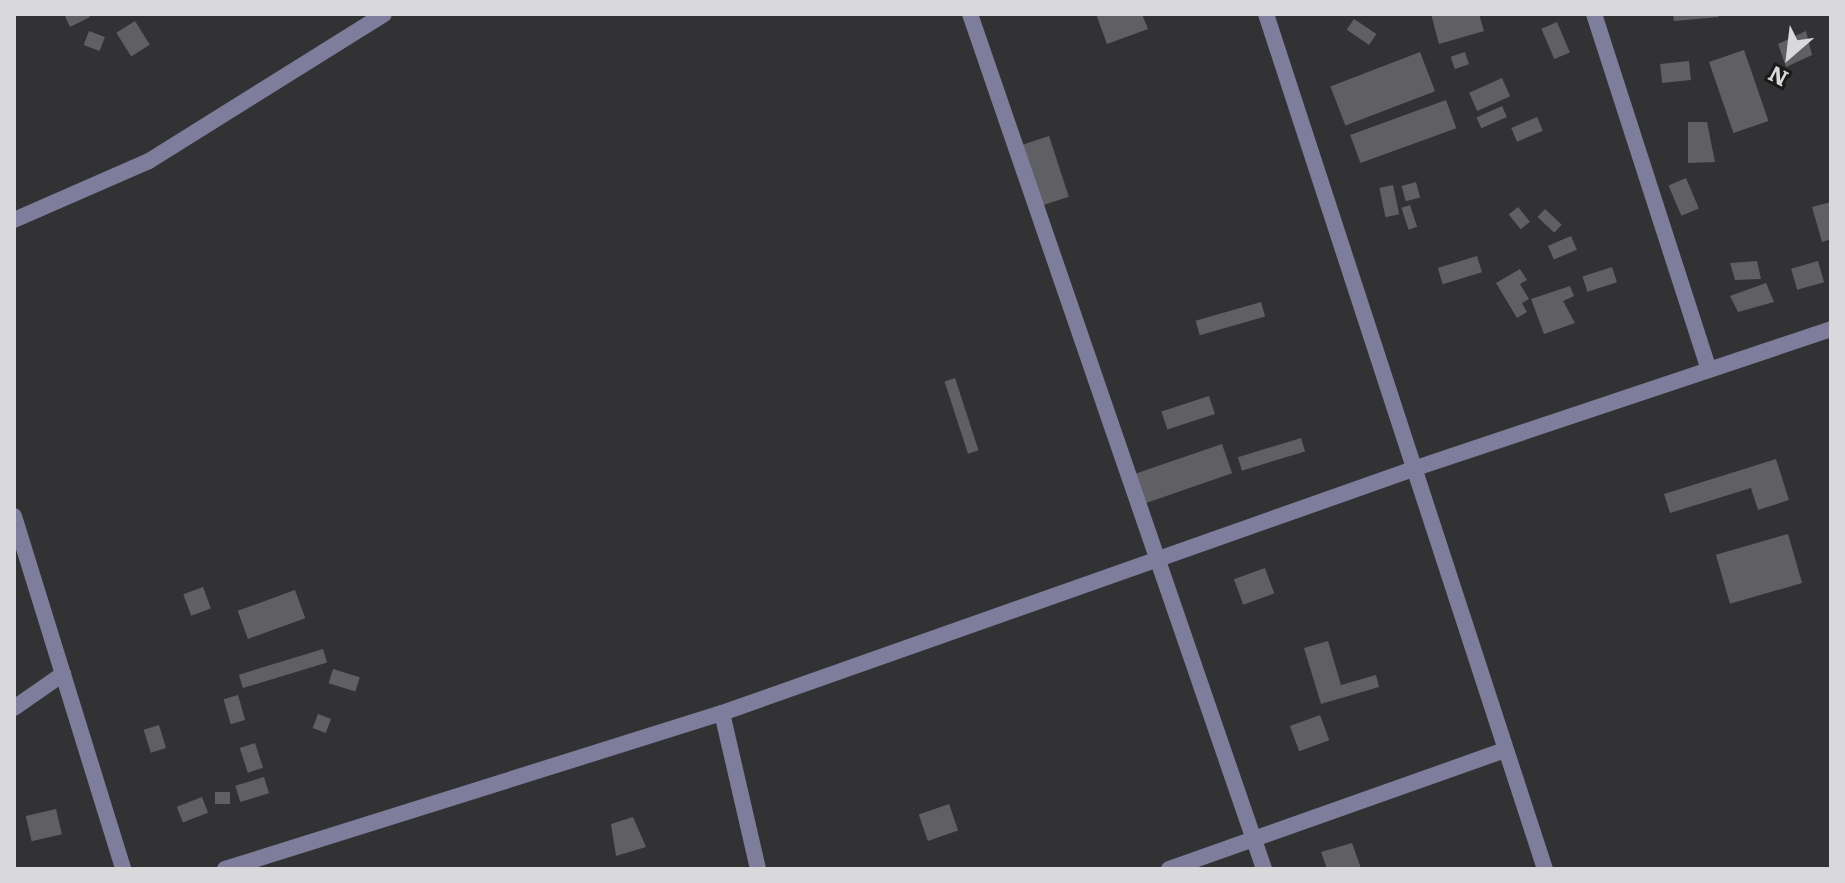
<!DOCTYPE html>
<style>
body{margin:0}
#map{position:relative;width:1845px;height:883px;overflow:hidden;background:#323235;font-family:Literata,serif}
div>[style]{position:absolute}
[style*='--x']{left:calc(var(--x)*1px);top:calc(var(--y)*1px);width:calc(var(--w)*1px);rotate:calc(var(--a)*1deg)}
.building>*{inset:0;background:#606064;transform-origin:0 0}
.street>*{height:16px;margin:-8px;padding:0 8px;transform-origin:8px;border-radius:8px;background:#7e7d9c}
span{translate:-50% -50%;white-space:nowrap;text-align:center;line-height:1.15;-webkit-text-stroke:6px #1a1a1b;paint-order:stroke}
.frame{position:absolute;inset:0;border:16px solid #d9d9db;pointer-events:none}
.north{position:absolute;left:1749px;top:16px;width:80px;height:80px;-webkit-text-stroke:6px #1a1a1b;paint-order:stroke;rotate:208deg;font-size:22px;font-weight:700;line-height:32px;text-align:center;color:#d9d9db}
.north::after{content:'';display:block;margin:auto;width:28px;height:36px;background:#d9d9db;clip-path:polygon(50% 0,100% 100%,50% 72%,0 100%)}
</style>
<div id="map">
<div class="building">
<i style="clip-path:polygon(64px 14px,89px 14px,90px 17px,70px 27px)"></i>
<i style="clip-path:polygon(1096px 14px,1142px 14px,1148px 29px,1107px 44px)"></i>
<i style="clip-path:polygon(1431px 14px,1479px 14px,1484px 31px,1439px 44px)"></i>
<i style="clip-path:polygon(1673px 14px,1718px 14px,1719px 17px,1674px 21px)"></i>
<i style="left:1354px;top:19px;width:27px;height:13px;rotate:34deg"></i>
<i style="left:135px;top:21px;width:28px;height:22px;rotate:58deg"></i>
<i style="left:1557px;top:22px;width:33px;height:17px;rotate:67deg"></i>
<i style="left:89px;top:31px;width:17px;height:15px;rotate:21deg"></i>
<i style="clip-path:polygon(1806px 31px,1812px 55px,1786px 67px,1778px 44px)"></i>
<i style="left:1744px;top:50px;width:75px;height:37px;rotate:71deg"></i>
<i style="left:1420px;top:52px;width:42px;height:96px;rotate:69deg"></i>
<i style="left:1465px;top:52px;width:13px;height:15px;rotate:72deg"></i>
<i style="left:1689px;top:61px;width:19px;height:29px;rotate:84deg"></i>
<i style="left:1502px;top:78px;width:20px;height:36px;rotate:66deg"></i>
<i style="left:1446px;top:100px;width:30px;height:102px;rotate:70deg"></i>
<i style="left:1502px;top:106px;width:12px;height:28px;rotate:66deg"></i>
<i style="left:1537px;top:117px;width:15px;height:28px;rotate:67deg"></i>
<i style="clip-path:polygon(1688px 122px,1707px 122px,1715px 162px,1688px 163px)"></i>
<i style="left:1049px;top:136px;width:64px;height:28px;rotate:72deg"></i>
<i style="left:1686px;top:178px;width:33px;height:19px;rotate:67deg"></i>
<i style="left:1416px;top:182px;width:16px;height:15px;rotate:75deg"></i>
<i style="left:1393px;top:185px;width:30px;height:14px;rotate:78deg"></i>
<i style="clip-path:polygon(1831px 202px,1831px 239px,1822px 242px,1812px 207px)"></i>
<i style="left:1410px;top:205px;width:23px;height:9px;rotate:72deg"></i>
<i style="left:1518px;top:207px;width:19px;height:12px;rotate:51deg"></i>
<i style="left:1545px;top:209px;width:23px;height:11px;rotate:43deg"></i>
<i style="left:1571px;top:236px;width:15px;height:25px;rotate:67deg"></i>
<i style="left:1477px;top:256px;width:17px;height:41px;rotate:73deg"></i>
<i style="clip-path:polygon(1757px 261px,1761px 279px,1735px 280px,1730px 263px)"></i>
<i style="left:1818px;top:261px;width:22px;height:28px;rotate:74deg"></i>
<i style="left:1612px;top:267px;width:16px;height:31px;rotate:72deg"></i>
<i style="clip-path:polygon(1520px 269px,1527px 280px,1520px 284px,1529px 299px,1522px 303px,1527px 312px,1517px 318px,1496px 283px)"></i>
<i style="clip-path:polygon(1766px 283px,1774px 302px,1738px 312px,1730px 296px)"></i>
<i style="clip-path:polygon(1570px 286px,1574px 296px,1563px 301px,1575px 323px,1544px 334px,1531px 299px)"></i>
<i style="left:1261px;top:302px;width:15px;height:68px;rotate:74deg"></i>
<i style="left:955px;top:378px;width:76px;height:11px;rotate:72deg"></i>
<i style="left:1209px;top:396px;width:19px;height:50px;rotate:72deg"></i>
<i style="left:1301px;top:438px;width:14px;height:66px;rotate:73deg"></i>
<i style="left:1222px;top:444px;width:31px;height:94px;rotate:71deg"></i>
<i style="clip-path:polygon(1776px 459px,1789px 500px,1758px 510px,1751px 488px,1670px 513px,1664px 494px)"></i>
<i style="left:1788px;top:534px;width:51px;height:75px;rotate:74deg"></i>
<i style="left:1265px;top:568px;width:27px;height:33px;rotate:70deg"></i>
<i style="left:203px;top:587px;width:23px;height:21px;rotate:70deg"></i>
<i style="left:295px;top:590px;width:30px;height:61px;rotate:70deg"></i>
<i style="clip-path:polygon(1328px 641px,1341px 685px,1376px 675px,1379px 687px,1321px 704px,1304px 648px)"></i>
<i style="left:323px;top:649px;width:14px;height:88px;rotate:73deg"></i>
<i style="left:333px;top:669px;width:28px;height:15px;rotate:17deg"></i>
<i style="left:238px;top:695px;width:26px;height:15px;rotate:74deg"></i>
<i style="left:318px;top:714px;width:14px;height:15px;rotate:21deg"></i>
<i style="left:1320px;top:715px;width:27px;height:32px;rotate:70deg"></i>
<i style="left:159px;top:725px;width:24px;height:16px;rotate:73deg"></i>
<i style="left:255px;top:743px;width:26px;height:16px;rotate:72deg"></i>
<i style="left:264px;top:777px;width:17px;height:30px;rotate:73deg"></i>
<i style="left:215px;top:792px;width:15px;height:12px"></i>
<i style="left:202px;top:797px;width:17px;height:27px;rotate:69deg"></i>
<i style="left:949px;top:804px;width:28px;height:32px;rotate:71deg"></i>
<i style="left:56px;top:809px;width:26px;height:31px;rotate:77deg"></i>
<i style="clip-path:polygon(633px 817px,646px 847px,616px 856px,611px 824px)"></i>
<i style="clip-path:polygon(1352px 843px,1361px 868px,1327px 869px,1321px 852px)"></i>
</div>
<div class="street">
<i style="--x:970;--y:14;--w:904;--a:71.02"></i>
<i style="--x:1266;--y:14;--w:899;--a:71.93"></i>
<i style="--x:1594;--y:14;--w:374;--a:72.1"></i>
<i style="--x:14;--y:220;--w:147;--a:-23.6"></i>
<i style="--x:149;--y:161;--w:277;--a:-32"></i>
<i style="--x:14;--y:516;--w:369;--a:72.8"></i>
<i style="--x:14;--y:708;--w:60;--a:-34.8"></i>
<i style="--x:722;--y:713;--w:160;--a:77"></i>
<i style="--x:225;--y:869;--w:521;--a:-17.43"></i>
<i style="--x:722;--y:713;--w:736;--a:-19.44"></i>
<i style="--x:1416;--y:468;--w:438;--a:-18.5"></i>
<i style="--x:1169;--y:869;--w:356;--a:-19.5"></i>
</div>
<div class="frame"></div>
<div class="north">N</div>
</div>
